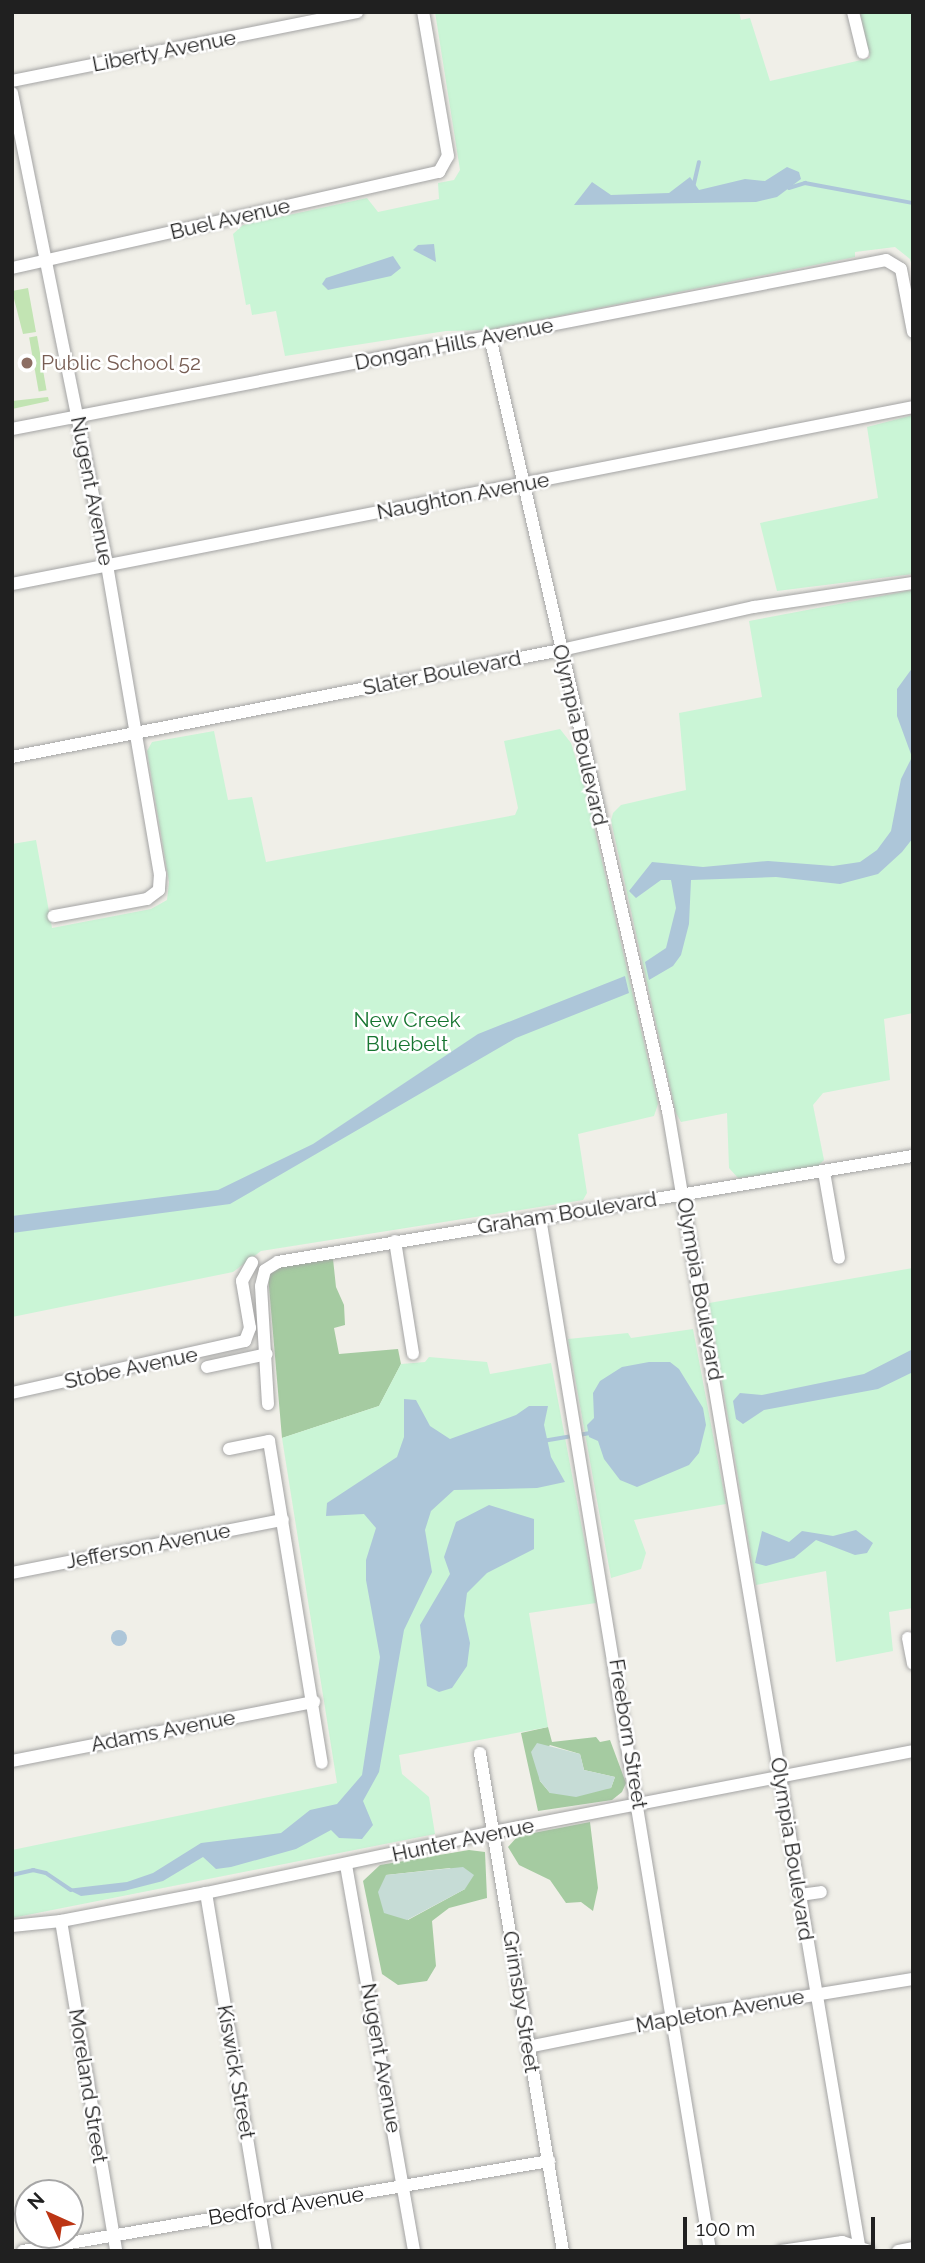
<!DOCTYPE html>
<style>
body{margin:0}
#map{position:relative;width:925px;height:2263px;overflow:hidden;background:#f0efe8;font-family:Raleway,sans-serif}
div>[style]{position:absolute}
[style*='--x']{left:calc(var(--x)*1px);top:calc(var(--y)*1px);width:calc(var(--w)*1px);rotate:calc(var(--a)*1deg)}
.grass>*{inset:0;background:#c2e4b3;transform-origin:0 0}
.forest>*{inset:0;background:#a5cba1}
.wetland>*{inset:0;background:#c6dcd6}
.park>*{inset:0;background:#caf5d6}
.water>*{inset:0;background:#adc6d9}
.round{border-radius:50%}
.stream>*{height:3.5px;margin:-1.75px;padding:0 1.75px;transform-origin:1.75px;border-radius:1.75px;background:#adc6d9}
.roads{filter:drop-shadow(0 0 2px #a4a4a4) drop-shadow(0 0 2px #a4a4a4)}
.street>*{height:12px;margin:-6px;padding:0 6px;transform-origin:6px;border-radius:6px;background:#fff}
.dots>*{width:19px;height:19px;translate:-50% -50%;box-sizing:border-box;border:4px solid #fff;border-radius:50%}
span{translate:-50% -50%;white-space:nowrap;text-align:center;line-height:1.15;-webkit-text-stroke:5px #fff;paint-order:stroke}
.street-label{font-size:21px;color:#202020}
.education-label{font-size:21px;color:#785e54}
.left{translate:0 -50%;text-align:left}
.park-label{font-size:21px;color:#177531}
.frame{position:absolute;inset:0;border:14px solid #202020;pointer-events:none}
.north{position:absolute;left:14px;top:2179px;width:70px;height:70px;box-sizing:border-box;background:#fff;border:2px solid #a6a6a6;border-radius:50%;rotate:315deg;font-size:19px;font-weight:700;line-height:28px;text-align:center;color:#202020}
.north::after{content:'';display:block;margin:auto;width:24px;height:32px;background:#bc3514;clip-path:polygon(50% 0,100% 100%,50% 72%,0 100%)}
.scale{position:absolute;left:683px;top:2217px;width:192px;height:32px;box-sizing:border-box;border:4px solid #202020;border-top:0;padding-left:9px;font-size:21px;line-height:24px;white-space:nowrap;color:#202020;-webkit-text-stroke:5px #fff;paint-order:stroke}
</style>
<div id="map">
<div class="grass">
<i style="clip-path:polygon(28px 288px,36px 332px,23px 334px,12px 291px)"></i>
<i style="left:37px;top:336px;width:55px;height:8px;rotate:80deg"></i>
<i style="clip-path:polygon(48px 397px,49px 401px,12px 409px,12px 401px)"></i>
</div>
<div class="forest">
<i style="clip-path:polygon(333px 1259px,336px 1287px,344px 1305px,345px 1325px,334px 1328px,339px 1354px,398px 1349px,401px 1364px,379px 1406px,282px 1438px,268px 1275px,280px 1266px)"></i>
<i style="clip-path:polygon(evenodd,548px 1727px,552px 1742px,596px 1737px,600px 1742px,610px 1740px,626px 1783px,622px 1792px,612px 1800px,538px 1811px,521px 1733px,548px 1727px,550px 1745px,580px 1754px,584px 1770px,615px 1777px,611px 1788px,550px 1793px,540px 1781px,537px 1760px,550px 1745px)"></i>
<i style="clip-path:polygon(590px 1822px,598px 1888px,593px 1911px,581px 1902px,566px 1903px,550px 1880px,519px 1865px,508px 1847px,518px 1836px)"></i>
<i style="clip-path:polygon(evenodd,469px 1850px,485px 1852px,487px 1898px,449px 1908px,432px 1921px,436px 1966px,427px 1981px,398px 1985px,382px 1974px,363px 1881px,380px 1865px,469px 1850px,450px 1868px,465px 1889px,408px 1920px,386px 1875px,450px 1868px)"></i>
</div>
<div class="wetland">
<i style="clip-path:polygon(537px 1743px,580px 1754px,584px 1770px,615px 1777px,611px 1788px,576px 1797px,550px 1793px,540px 1781px,531px 1752px)"></i>
<i style="clip-path:polygon(463px 1867px,474px 1875px,465px 1889px,407px 1920px,384px 1913px,378px 1892px,386px 1875px)"></i>
</div>
<div class="park">
<i style="clip-path:polygon(435px 12px,739px 12px,741px 20px,750px 18px,770px 81px,870px 58px,860px 12px,913px 12px,913px 270px,910px 259px,895px 247px,855px 252px,855px 257px,488px 330px,446px 331px,285px 356px,276px 311px,252px 315px,250px 304px,246px 305px,233px 234px,243px 225px,367px 198px,378px 212px,439px 199px,438px 183px,454px 180px,460px 170px)"></i>
<i style="clip-path:polygon(913px 415px,913px 574px,777px 591px,760px 523px,878px 498px,867px 427px)"></i>
<i style="clip-path:polygon(913px 590px,913px 1013px,884px 1019px,890px 1080px,823px 1093px,813px 1105px,824px 1160px,816px 1168px,738px 1178px,729px 1168px,727px 1113px,681px 1122px,676px 1113px,611px 821px,613px 813px,621px 805px,686px 790px,679px 713px,762px 697px,749px 621px)"></i>
<i style="clip-path:polygon(560px 729px,571px 743px,585px 788px,658px 1104px,654px 1116px,578px 1134px,587px 1193px,583px 1200px,261px 1251px,233px 1272px,12px 1317px,12px 844px,36px 840px,52px 928px,151px 909px,167px 900px,169px 882px,147px 751px,152px 742px,214px 731px,228px 800px,252px 797px,266px 862px,515px 815px,518px 808px,504px 741px)"></i>
<i style="clip-path:polygon(913px 1268px,913px 1608px,889px 1612px,893px 1651px,836px 1662px,826px 1571px,756px 1585px,709px 1303px)"></i>
<i style="clip-path:polygon(693px 1329px,726px 1504px,634px 1520px,646px 1553px,641px 1569px,611px 1578px,568px 1339px,628px 1333px,631px 1338px)"></i>
<i style="clip-path:polygon(429px 1357px,487px 1362px,490px 1374px,551px 1363px,596px 1603px,529px 1613px,548px 1727px,399px 1755px,402px 1774px,429px 1797px,435px 1834px,12px 1918px,12px 1850px,337px 1783px,282px 1438px,379px 1406px,401px 1364px,425px 1362px)"></i>
</div>
<div class="water">
<i style="clip-path:polygon(787px 167px,799px 172px,801px 179px,777px 197px,756px 202px,574px 205px,592px 182px,611px 195px,669px 193px,690px 177px,699px 190px,745px 179px,765px 181px)"></i>
<i style="clip-path:polygon(434px 244px,436px 262px,413px 250px,418px 245px)"></i>
<i style="clip-path:polygon(393px 256px,401px 268px,391px 276px,328px 290px,322px 284px,326px 278px)"></i>
<i style="clip-path:polygon(913px 667px,913px 838px,902px 852px,878px 874px,840px 884px,776px 877px,691px 880px,689px 924px,681px 955px,673px 966px,649px 980px,645px 962px,666px 948px,676px 908px,671px 880px,661px 880px,636px 898px,629px 891px,652px 862px,703px 867px,768px 861px,833px 866px,860px 862px,877px 850px,891px 831px,901px 779px,912px 757px,897px 716px,897px 689px)"></i>
<i style="clip-path:polygon(625px 976px,629px 993px,516px 1038px,230px 1204px,12px 1233px,12px 1216px,218px 1190px,313px 1144px,478px 1034px)"></i>
<i style="clip-path:polygon(913px 1349px,913px 1372px,878px 1389px,764px 1410px,743px 1424px,736px 1419px,733px 1401px,740px 1393px,762px 1395px,864px 1374px)"></i>
<i style="clip-path:polygon(649px 1362px,670px 1362px,679px 1369px,703px 1408px,706px 1425px,699px 1453px,689px 1465px,637px 1487px,620px 1480px,604px 1459px,598px 1441px,589px 1437px,587px 1425px,594px 1418px,593px 1393px,600px 1381px,622px 1367px)"></i>
<i style="clip-path:polygon(404px 1399px,416px 1400px,430px 1426px,450px 1439px,516px 1415px,529px 1406px,548px 1406px,544px 1425px,551px 1457px,565px 1482px,537px 1488px,454px 1490px,431px 1511px,425px 1530px,432px 1572px,404px 1630px,379px 1772px,363px 1801px,373px 1825px,362px 1839px,339px 1838px,331px 1830px,296px 1849px,231px 1867px,216px 1869px,203px 1857px,163px 1881px,124px 1891px,81px 1896px,67px 1889px,127px 1882px,153px 1873px,201px 1843px,281px 1833px,310px 1810px,337px 1804px,362px 1775px,380px 1657px,366px 1580px,366px 1560px,376px 1528px,364px 1514px,326px 1516px,327px 1503px,397px 1457px,404px 1437px)"></i>
<i style="clip-path:polygon(489px 1505px,534px 1519px,534px 1549px,487px 1573px,467px 1593px,464px 1616px,470px 1643px,467px 1666px,452px 1688px,439px 1692px,427px 1686px,420px 1625px,450px 1574px,444px 1557px,456px 1522px)"></i>
<i style="clip-path:polygon(856px 1530px,873px 1543px,867px 1553px,855px 1555px,816px 1540px,794px 1558px,766px 1566px,755px 1563px,762px 1531px,789px 1542px,802px 1531px,833px 1536px)"></i>
<i class="round" style="left:111px;top:1630px;width:16px;height:16px"></i>
</div>
<div class="stream">
<i style="--x:693;--y:188;--w:26;--a:-77"></i>
<i style="--x:789;--y:188;--w:17;--a:-17"></i>
<i style="--x:805;--y:183;--w:110;--a:10.5"></i>
<i style="--x:543;--y:1441;--w:49;--a:-9.5"></i>
<i style="--x:12;--y:1875;--w:22;--a:-13"></i>
<i style="--x:33;--y:1870;--w:13;--a:13"></i>
<i style="--x:46;--y:1873;--w:30;--a:34"></i>
</div>
<div class="roads">
<div class="street">
<i style="--x:853;--y:12;--w:42;--a:76.3"></i>
<i style="--x:12;--y:81;--w:352;--a:-11.3"></i>
<i style="--x:12;--y:93;--w:481;--a:78.6"></i>
<i style="--x:107;--y:565;--w:314;--a:80.3"></i>
<i style="--x:160;--y:874;--w:16;--a:94"></i>
<i style="--x:159;--y:890;--w:15;--a:143"></i>
<i style="--x:147;--y:899;--w:95;--a:169.6"></i>
<i style="--x:12;--y:268;--w:438;--a:-12.7"></i>
<i style="--x:439;--y:172;--w:18;--a:-61"></i>
<i style="--x:448;--y:156;--w:146;--a:-99.8"></i>
<i style="--x:490;--y:337;--w:794;--a:77.05"></i>
<i style="--x:668;--y:1111;--w:1156;--a:80.44"></i>
<i style="--x:12;--y:429;--w:890;--a:-10.94"></i>
<i style="--x:886;--y:260;--w:17;--a:31"></i>
<i style="--x:901;--y:269;--w:64;--a:79.2"></i>
<i style="--x:12;--y:584;--w:918;--a:-11.11"></i>
<i style="--x:12;--y:757;--w:559;--a:-11.03"></i>
<i style="--x:561;--y:650;--w:198;--a:-12.6"></i>
<i style="--x:754;--y:607;--w:161;--a:-8.6"></i>
<i style="--x:824;--y:1172;--w:87;--a:80.1"></i>
<i style="--x:540;--y:1218;--w:1047;--a:80.65"></i>
<i style="--x:395;--y:1241;--w:114;--a:80.9"></i>
<i style="--x:207;--y:1367;--w:61;--a:-12.2"></i>
<i style="--x:12;--y:1393;--w:239;--a:-12.6"></i>
<i style="--x:245;--y:1341;--w:14;--a:-69"></i>
<i style="--x:250;--y:1328;--w:48;--a:-99.7"></i>
<i style="--x:242;--y:1281;--w:21;--a:-61"></i>
<i style="--x:268;--y:1404;--w:118;--a:-93.4"></i>
<i style="--x:261;--y:1286;--w:16;--a:-76"></i>
<i style="--x:265;--y:1270;--w:15;--a:-32"></i>
<i style="--x:278;--y:1262;--w:644;--a:-9.48"></i>
<i style="--x:229;--y:1449;--w:41;--a:-11.3"></i>
<i style="--x:269;--y:1441;--w:326;--a:80.7"></i>
<i style="--x:12;--y:1573;--w:276;--a:-11.1"></i>
<i style="--x:908;--y:1638;--w:26;--a:79"></i>
<i style="--x:480;--y:1753;--w:505;--a:80.54"></i>
<i style="--x:12;--y:1761;--w:308;--a:-11.1"></i>
<i style="--x:346;--y:1865;--w:392;--a:80"></i>
<i style="--x:206;--y:1893;--w:363;--a:80.5"></i>
<i style="--x:800;--y:1895;--w:21;--a:-8"></i>
<i style="--x:61;--y:1921;--w:335;--a:80.5"></i>
<i style="--x:12;--y:1926;--w:49;--a:-5.8"></i>
<i style="--x:61;--y:1921;--w:148;--a:-10.9"></i>
<i style="--x:206;--y:1893;--w:293;--a:-12"></i>
<i style="--x:493;--y:1832;--w:428;--a:-10.9"></i>
<i style="--x:528;--y:2047;--w:147;--a:-11.4"></i>
<i style="--x:672;--y:2018;--w:244;--a:-9.2"></i>
<i style="--x:23;--y:2251;--w:534;--a:-9.71"></i>
<i style="--x:781;--y:2251;--w:62;--a:-8.4"></i>
<i style="--x:842;--y:2242;--w:28;--a:18"></i>
<i style="--x:898;--y:2251;--w:15;--a:-11"></i>
</div>
</div>
<div class="dots">
<i style="left:27px;top:363px;background:#8d6e63"></i>
</div>
<div class="street-label">
<span style="left:164px;top:51px;rotate:-11deg">Liberty Avenue</span>
<span style="left:230px;top:219px;rotate:-13deg">Buel Avenue</span>
<span style="left:454px;top:344px;rotate:-11deg">Dongan Hills Avenue</span>
<span style="left:92px;top:491px;rotate:79deg">Nugent Avenue</span>
<span style="left:463px;top:496px;rotate:-11deg">Naughton Avenue</span>
<span style="left:442px;top:673px;rotate:-11deg">Slater Boulevard</span>
<span style="left:580px;top:735px;rotate:77deg">Olympia Boulevard</span>
<span style="left:567px;top:1213px;rotate:-9deg">Graham Boulevard</span>
<span style="left:700px;top:1289px;rotate:80deg">Olympia Boulevard</span>
<span style="left:131px;top:1368px;rotate:-12deg">Stobe Avenue</span>
<span style="left:148px;top:1546px;rotate:-11deg">Jefferson Avenue</span>
<span style="left:163px;top:1731px;rotate:-11deg">Adams Avenue</span>
<span style="left:628px;top:1734px;rotate:81deg">Freeborn Street</span>
<span style="left:463px;top:1840px;rotate:-12deg">Hunter Avenue</span>
<span style="left:792px;top:1849px;rotate:81deg">Olympia Boulevard</span>
<span style="left:521px;top:2002px;rotate:81deg">Grimsby Street</span>
<span style="left:720px;top:2011px;rotate:-10deg">Mapleton Avenue</span>
<span style="left:381px;top:2058px;rotate:80deg">Nugent Avenue</span>
<span style="left:236px;top:2072px;rotate:80deg">Kiswick Street</span>
<span style="left:88px;top:2086px;rotate:81deg">Moreland Street</span>
<span style="left:286px;top:2206px;rotate:-9deg">Bedford Avenue</span>
</div>
<div class="education-label">
<span class="left" style="left:41px;top:363px">Public School 52</span>
</div>
<div class="park-label">
<span style="left:407px;top:1032px">New Creek<br>Bluebelt</span>
</div>
<div class="frame"></div>
<div class="north">N</div>
<div class="scale">100 m</div>
</div>
